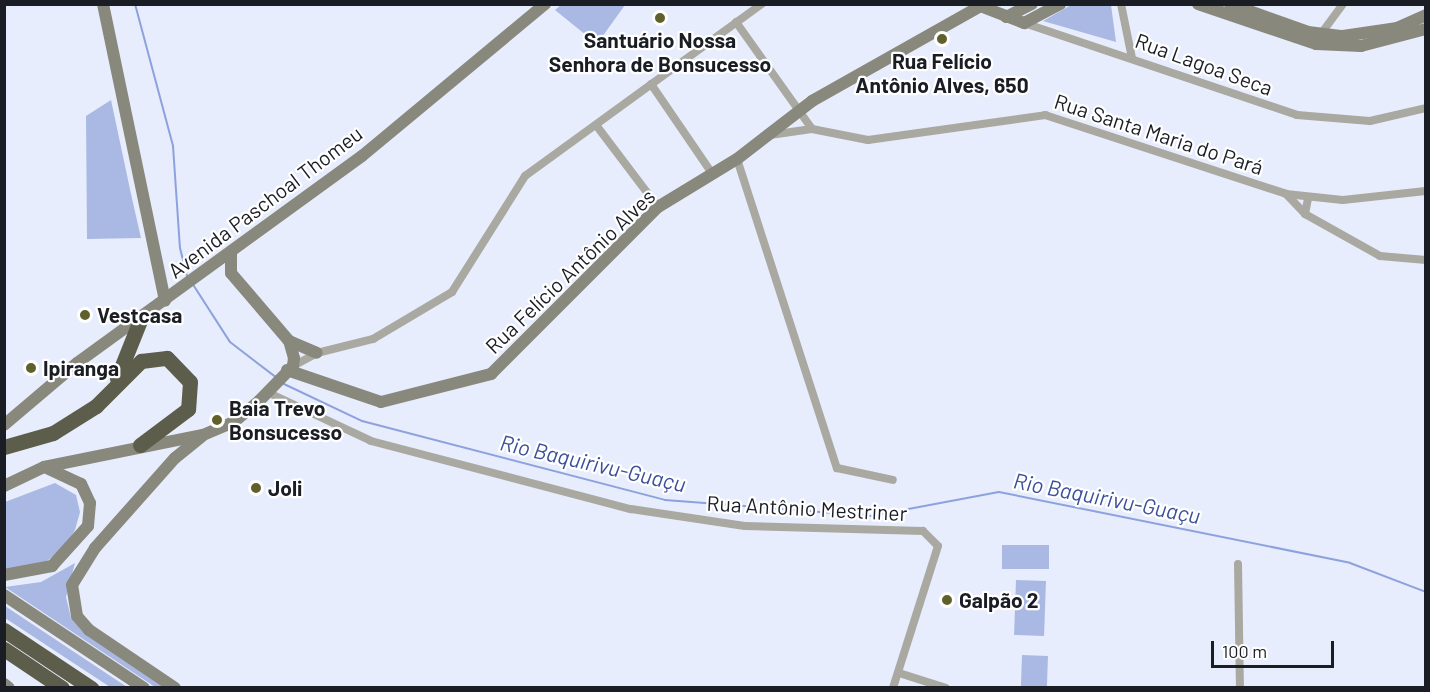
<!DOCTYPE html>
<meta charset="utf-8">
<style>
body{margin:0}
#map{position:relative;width:1430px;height:692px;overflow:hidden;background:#e7edfd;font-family:Barlow,sans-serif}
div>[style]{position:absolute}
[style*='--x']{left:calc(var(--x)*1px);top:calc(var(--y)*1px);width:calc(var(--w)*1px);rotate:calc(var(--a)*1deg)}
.green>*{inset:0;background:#a9b9e4;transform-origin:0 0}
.stream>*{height:2px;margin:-1px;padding:0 1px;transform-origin:1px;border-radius:1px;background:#8da2dd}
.street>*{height:8px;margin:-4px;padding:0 4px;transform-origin:4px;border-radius:4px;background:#a9a9a1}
.secondary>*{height:12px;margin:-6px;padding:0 6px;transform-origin:6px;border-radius:6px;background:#88897c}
.highway>*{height:15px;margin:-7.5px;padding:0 7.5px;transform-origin:7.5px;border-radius:7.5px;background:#5d5d4b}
.dots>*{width:16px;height:16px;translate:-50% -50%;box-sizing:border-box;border:3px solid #fff;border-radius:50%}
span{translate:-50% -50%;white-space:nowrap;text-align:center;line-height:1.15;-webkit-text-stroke:4.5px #fff;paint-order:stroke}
.poi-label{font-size:21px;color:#1b1d24;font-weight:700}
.left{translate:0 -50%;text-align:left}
.street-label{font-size:21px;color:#1b1d24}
.water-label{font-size:22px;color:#3b5098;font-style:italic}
.frame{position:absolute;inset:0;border:6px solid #1b1d24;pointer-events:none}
.scale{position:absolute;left:1211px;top:641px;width:123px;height:27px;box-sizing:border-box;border:3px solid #1b1d24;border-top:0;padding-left:8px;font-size:18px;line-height:21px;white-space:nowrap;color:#1b1d24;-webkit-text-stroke:4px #fff;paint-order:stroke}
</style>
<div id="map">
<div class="green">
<i style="clip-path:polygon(561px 5px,561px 4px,625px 5px,597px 44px,555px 10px)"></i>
<i style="clip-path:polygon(1071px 5px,1111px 5px,1116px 42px,1043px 21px)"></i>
<i style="clip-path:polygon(111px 100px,131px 194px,141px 238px,87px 239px,86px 116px)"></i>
<i style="clip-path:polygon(55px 483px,76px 495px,80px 512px,75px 530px,63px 549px,43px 564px,5px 570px,5px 502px)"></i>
<i style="left:1002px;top:545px;width:47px;height:24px"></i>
<i style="clip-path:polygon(75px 563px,66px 597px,71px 618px,82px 631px,165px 687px,155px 687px,5px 587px,41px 582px)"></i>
<i style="left:1016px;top:580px;width:30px;height:55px;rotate:2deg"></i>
<i style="clip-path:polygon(4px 606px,5px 606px,127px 687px,110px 687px,5px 618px)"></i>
<i style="left:1022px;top:655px;width:26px;height:32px;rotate:2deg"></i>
</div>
<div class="stream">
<i style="--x:135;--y:4;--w:147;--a:75"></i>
<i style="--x:173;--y:146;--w:102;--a:86.1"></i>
<i style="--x:180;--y:248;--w:29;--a:76"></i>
<i style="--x:192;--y:283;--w:70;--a:57.2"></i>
<i style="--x:230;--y:342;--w:59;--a:37.5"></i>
<i style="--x:284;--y:384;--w:86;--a:25.4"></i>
<i style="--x:362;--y:421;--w:313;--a:14.6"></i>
<i style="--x:665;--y:500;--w:207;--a:4.4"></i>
<i style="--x:871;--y:516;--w:130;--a:-10.6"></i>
<i style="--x:999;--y:492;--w:358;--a:11.4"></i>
<i style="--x:1350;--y:563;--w:81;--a:20.9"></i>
</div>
<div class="street">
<i style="--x:1121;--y:4;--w:55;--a:78.5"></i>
<i style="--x:736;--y:22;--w:131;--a:54.6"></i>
<i style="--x:1024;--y:23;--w:288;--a:18.6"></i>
<i style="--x:1297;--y:115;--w:73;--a:4.7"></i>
<i style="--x:1370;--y:121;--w:57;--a:-13.1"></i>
<i style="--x:1318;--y:38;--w:42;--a:-53.7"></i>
<i style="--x:651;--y:84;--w:110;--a:55.7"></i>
<i style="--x:596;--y:125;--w:103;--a:52.9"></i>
<i style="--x:770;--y:135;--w:42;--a:-8.1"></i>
<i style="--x:812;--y:129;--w:57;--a:11.1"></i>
<i style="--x:868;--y:140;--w:179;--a:-8"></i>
<i style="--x:1045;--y:115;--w:254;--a:18.1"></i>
<i style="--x:1286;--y:194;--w:57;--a:6"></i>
<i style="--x:1343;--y:200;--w:83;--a:-6.2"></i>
<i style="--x:737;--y:159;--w:325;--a:72.1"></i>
<i style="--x:837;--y:468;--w:57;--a:12.1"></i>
<i style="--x:1286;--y:194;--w:28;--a:46"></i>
<i style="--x:1305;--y:214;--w:16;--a:-79"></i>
<i style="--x:1305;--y:214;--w:86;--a:29.2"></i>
<i style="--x:1380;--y:256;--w:46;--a:5"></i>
<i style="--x:293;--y:366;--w:27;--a:-28"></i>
<i style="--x:317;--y:353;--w:58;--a:-14"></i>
<i style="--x:373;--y:339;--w:92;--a:-30.7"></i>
<i style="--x:452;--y:292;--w:137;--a:-57.8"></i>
<i style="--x:525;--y:176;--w:293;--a:-36"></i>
<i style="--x:267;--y:392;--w:115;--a:25.2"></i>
<i style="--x:371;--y:441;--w:269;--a:14.7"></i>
<i style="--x:631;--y:509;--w:115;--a:8.5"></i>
<i style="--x:745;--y:526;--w:178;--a:1.6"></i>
<i style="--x:923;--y:531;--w:21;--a:45"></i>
<i style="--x:938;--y:546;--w:149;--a:107.6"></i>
<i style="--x:1238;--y:564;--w:124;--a:89.1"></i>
<i style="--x:899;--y:673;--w:49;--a:17.7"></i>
</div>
<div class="secondary">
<i style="--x:103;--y:4;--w:303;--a:78.2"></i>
<i style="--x:975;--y:4;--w:53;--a:21.2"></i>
<i style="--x:1024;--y:23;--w:41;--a:-27.8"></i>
<i style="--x:1198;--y:4;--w:125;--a:18.7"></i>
<i style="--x:1316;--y:44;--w:45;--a:2.5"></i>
<i style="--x:1361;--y:46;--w:67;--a:-14.7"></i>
<i style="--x:1230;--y:4;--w:83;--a:19.7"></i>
<i style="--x:1308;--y:32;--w:35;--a:7"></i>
<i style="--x:1343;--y:36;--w:55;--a:-8.4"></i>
<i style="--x:1397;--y:28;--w:32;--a:-24"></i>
<i style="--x:1006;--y:17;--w:29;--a:-27"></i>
<i style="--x:289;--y:341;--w:30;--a:23"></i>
<i style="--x:287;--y:370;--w:99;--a:18.8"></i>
<i style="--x:381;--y:402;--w:114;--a:-14.3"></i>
<i style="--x:491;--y:374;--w:236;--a:-45"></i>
<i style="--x:658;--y:207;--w:92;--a:-31.3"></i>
<i style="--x:737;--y:159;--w:95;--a:-37.7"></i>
<i style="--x:812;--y:101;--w:192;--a:-29.4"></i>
<i style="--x:4;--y:425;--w:96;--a:-40.3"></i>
<i style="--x:77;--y:363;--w:352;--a:-36"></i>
<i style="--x:362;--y:156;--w:238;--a:-39.7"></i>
<i style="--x:4;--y:486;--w:44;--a:-25.4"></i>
<i style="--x:44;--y:467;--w:162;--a:-11.4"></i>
<i style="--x:203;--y:435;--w:34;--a:-23"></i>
<i style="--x:234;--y:422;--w:33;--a:-40"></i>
<i style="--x:259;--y:401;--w:49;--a:-45.8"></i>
<i style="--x:293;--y:366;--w:8;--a:-83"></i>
<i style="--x:294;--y:358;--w:18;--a:-106"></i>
<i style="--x:289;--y:341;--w:89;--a:-130.5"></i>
<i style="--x:231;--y:273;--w:20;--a:-90"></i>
<i style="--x:4;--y:575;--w:49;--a:-10.6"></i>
<i style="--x:52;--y:566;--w:54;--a:-48"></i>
<i style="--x:88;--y:526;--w:23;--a:-85"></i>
<i style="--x:90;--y:503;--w:21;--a:-115"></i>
<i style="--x:81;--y:484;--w:40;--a:-155"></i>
<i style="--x:4;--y:595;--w:168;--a:33.6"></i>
<i style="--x:4;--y:684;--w:6;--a:39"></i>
<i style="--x:175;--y:688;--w:104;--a:-146"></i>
<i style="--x:89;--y:630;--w:18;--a:-131"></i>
<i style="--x:77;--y:616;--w:31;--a:-99"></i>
<i style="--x:72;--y:585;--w:44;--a:-58.1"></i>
<i style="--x:95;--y:548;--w:120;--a:-48.4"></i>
<i style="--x:175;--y:458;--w:35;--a:-39"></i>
</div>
<div class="highway">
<i style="--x:117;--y:378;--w:65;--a:-68.2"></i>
<i style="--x:4;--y:447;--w:51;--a:-15.9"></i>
<i style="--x:53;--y:433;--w:51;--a:-32.1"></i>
<i style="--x:96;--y:406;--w:64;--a:-45"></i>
<i style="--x:141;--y:361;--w:26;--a:-7"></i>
<i style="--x:167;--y:358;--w:33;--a:46"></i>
<i style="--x:190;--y:382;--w:27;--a:94"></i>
<i style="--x:188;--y:409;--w:60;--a:143.1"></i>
<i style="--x:4;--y:630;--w:105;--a:33.7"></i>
<i style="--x:4;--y:649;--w:70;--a:33.9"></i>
</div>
<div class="dots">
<i style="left:660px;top:18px;background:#60602d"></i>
<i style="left:942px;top:39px;background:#60602d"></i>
<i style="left:85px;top:315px;background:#60602d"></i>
<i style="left:31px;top:368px;background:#60602d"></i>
<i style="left:217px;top:420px;background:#60602d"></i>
<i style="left:256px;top:488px;background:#60602d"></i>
<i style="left:947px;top:600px;background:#60602d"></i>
</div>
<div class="poi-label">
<span style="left:660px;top:52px">Santuário Nossa<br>Senhora de Bonsucesso</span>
<span style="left:942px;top:73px">Rua Felício<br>Antônio Alves, 650</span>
<span class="left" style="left:97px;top:315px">Vestcasa</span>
<span class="left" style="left:43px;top:368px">Ipiranga</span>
<span class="left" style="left:229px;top:420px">Baia Trevo<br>Bonsucesso</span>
<span class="left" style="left:268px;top:488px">Joli</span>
<span class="left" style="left:959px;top:600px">Galpão 2</span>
</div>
<div class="street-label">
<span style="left:1204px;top:64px;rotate:20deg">Rua Lagoa Seca</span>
<span style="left:1159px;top:134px;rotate:18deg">Rua Santa Maria do Pará</span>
<span style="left:265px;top:202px;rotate:-37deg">Avenida Paschoal Thomeu</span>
<span style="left:570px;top:271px;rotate:-44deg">Rua Felício Antônio Alves</span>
<span style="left:807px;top:508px;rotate:3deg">Rua Antônio Mestriner</span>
</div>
<div class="water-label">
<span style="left:593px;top:463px;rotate:13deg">Rio Baquirivu-Guaçu</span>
<span style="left:1107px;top:498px;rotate:11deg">Rio Baquirivu-Guaçu</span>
</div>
<div class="frame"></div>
<div class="scale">100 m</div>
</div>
